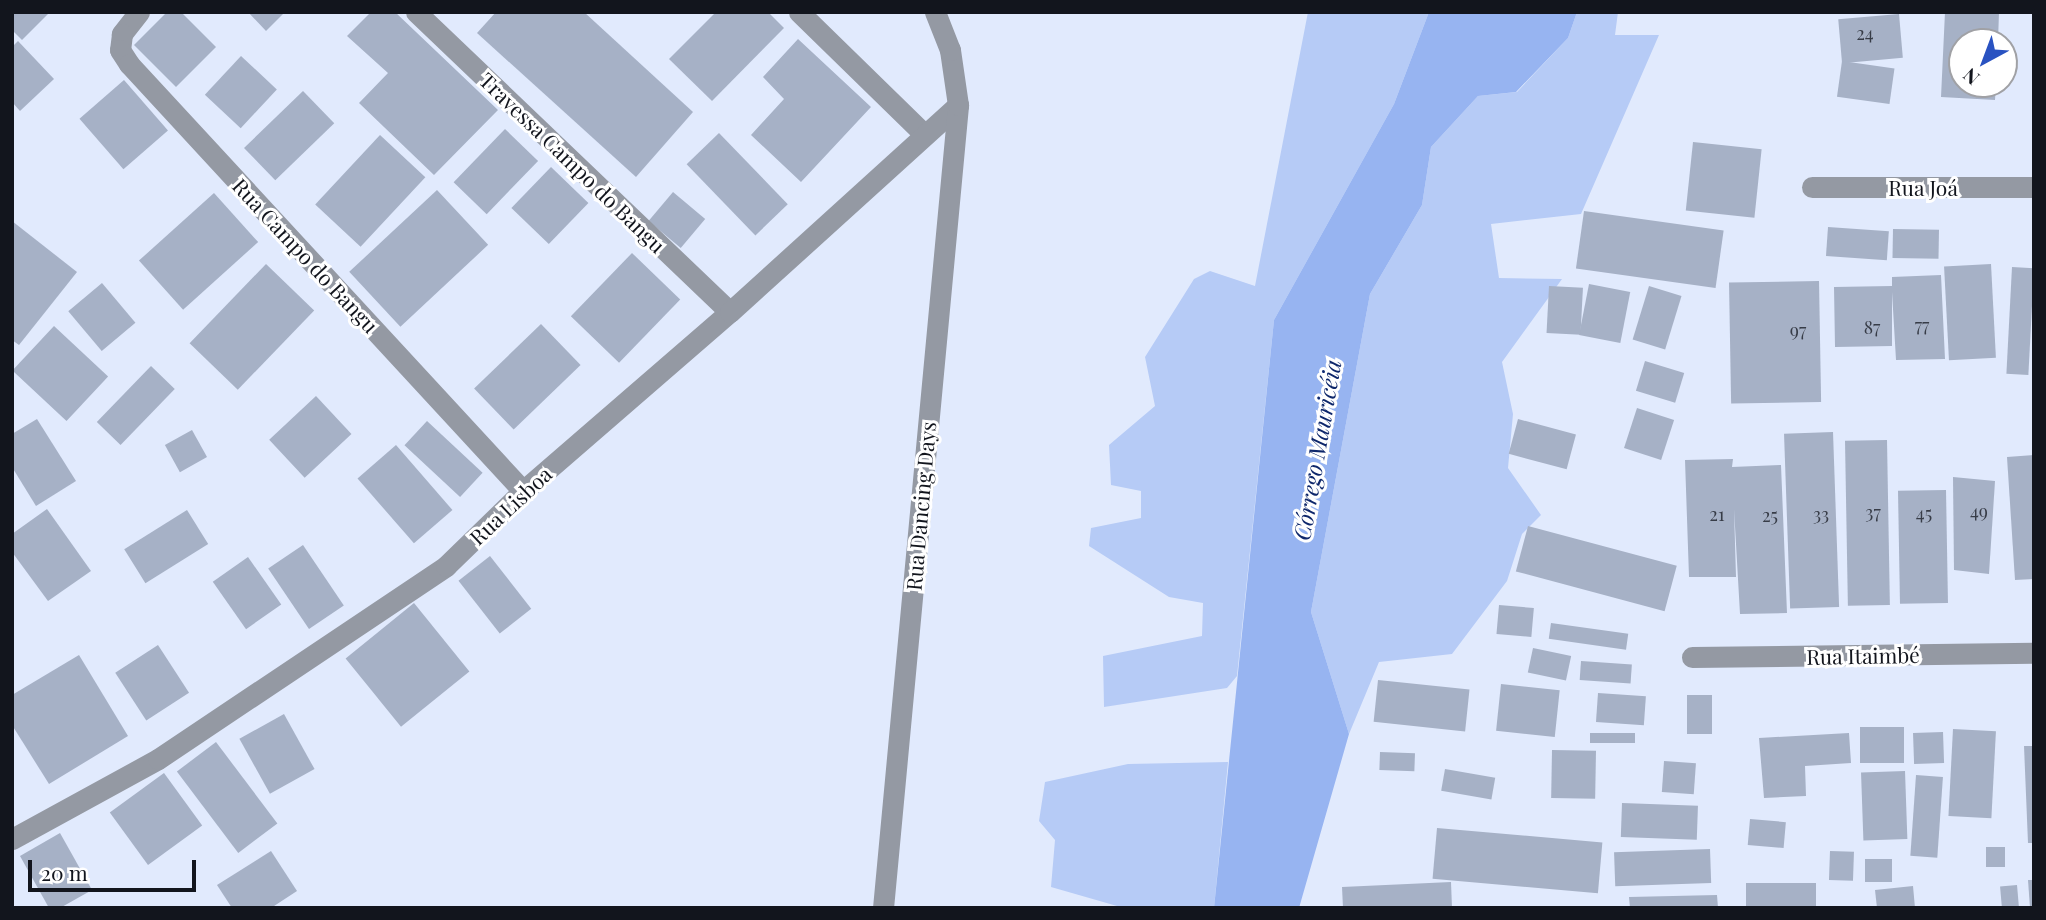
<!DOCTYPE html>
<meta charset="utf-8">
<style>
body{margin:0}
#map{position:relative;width:2046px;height:920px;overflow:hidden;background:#e1eafd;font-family:"Playfair Display",serif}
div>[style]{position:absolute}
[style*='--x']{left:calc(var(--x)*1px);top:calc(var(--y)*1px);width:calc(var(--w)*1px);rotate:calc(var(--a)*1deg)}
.green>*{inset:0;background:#b6cbf6}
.water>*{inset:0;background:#97b4f1}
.building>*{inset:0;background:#a6b1c6;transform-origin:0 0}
.minor>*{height:21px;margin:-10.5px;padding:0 10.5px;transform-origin:10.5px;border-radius:10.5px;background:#9499a3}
span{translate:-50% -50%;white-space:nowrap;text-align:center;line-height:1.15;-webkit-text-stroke:6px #fff;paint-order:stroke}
.number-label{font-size:18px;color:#373c47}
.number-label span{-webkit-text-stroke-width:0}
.street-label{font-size:21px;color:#12151d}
.water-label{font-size:23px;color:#0e276b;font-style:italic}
.frame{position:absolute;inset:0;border:14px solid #12151d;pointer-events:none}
.north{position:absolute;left:1948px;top:28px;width:70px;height:70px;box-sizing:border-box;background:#fff;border:2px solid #a0a1a5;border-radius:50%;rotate:221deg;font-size:19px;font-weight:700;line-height:28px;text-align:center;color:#12151d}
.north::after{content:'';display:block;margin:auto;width:24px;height:32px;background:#2952c1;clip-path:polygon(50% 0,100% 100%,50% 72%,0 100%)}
.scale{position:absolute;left:28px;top:860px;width:168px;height:32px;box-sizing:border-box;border:4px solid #12151d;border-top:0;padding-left:9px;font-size:21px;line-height:24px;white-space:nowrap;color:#12151d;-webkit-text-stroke:5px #fff;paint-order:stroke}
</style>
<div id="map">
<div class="green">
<i style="clip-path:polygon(1308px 12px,1429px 12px,1394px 104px,1274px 320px,1237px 676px,1227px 688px,1104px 707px,1103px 656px,1202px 636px,1203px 603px,1169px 597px,1089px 546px,1091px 528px,1141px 518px,1141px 491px,1111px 485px,1109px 445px,1155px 406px,1145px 357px,1194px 279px,1210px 271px,1255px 286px)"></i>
<i style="clip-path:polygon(1577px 12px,1618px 12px,1615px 35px,1659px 35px,1581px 214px,1491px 224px,1499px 278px,1562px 279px,1502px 362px,1513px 414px,1508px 468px,1541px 515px,1522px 534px,1507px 581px,1452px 654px,1379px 662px,1349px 734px,1311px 612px,1370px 294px,1422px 205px,1431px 147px,1478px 96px,1517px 92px,1568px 38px)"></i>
<i style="clip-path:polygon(1228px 762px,1214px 908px,1124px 908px,1051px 887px,1055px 840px,1039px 821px,1045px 782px,1128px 764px)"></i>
</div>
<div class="water">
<i style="clip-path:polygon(1429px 12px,1577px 12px,1568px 38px,1516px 92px,1478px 96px,1431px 147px,1422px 205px,1370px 294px,1311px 612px,1349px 734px,1299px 908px,1214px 908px,1274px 320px,1394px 104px)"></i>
</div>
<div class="building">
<i style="clip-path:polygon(12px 12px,50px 12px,22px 40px,12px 30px)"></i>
<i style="clip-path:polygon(167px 12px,181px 12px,216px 47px,176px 87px,134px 45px)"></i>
<i style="clip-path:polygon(248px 12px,285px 12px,266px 31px)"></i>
<i style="clip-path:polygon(371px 12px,395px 12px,498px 110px,434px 175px,359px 103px,388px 73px,347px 36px)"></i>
<i style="clip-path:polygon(496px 12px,584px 12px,693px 112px,636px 177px,477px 33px)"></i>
<i style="clip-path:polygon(716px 12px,768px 12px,784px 28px,712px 101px,669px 59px)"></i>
<i style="clip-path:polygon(1945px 12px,1999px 12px,1998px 42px,1962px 42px,1962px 84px,1996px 84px,1995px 100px,1941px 97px)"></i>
<i style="left:1899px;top:14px;width:44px;height:61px;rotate:85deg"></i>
<i style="clip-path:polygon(798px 39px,871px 107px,801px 182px,751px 135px,784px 99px,763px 77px)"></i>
<i style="clip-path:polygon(18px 41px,54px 79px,20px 111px,12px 102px,12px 47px)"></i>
<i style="left:241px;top:56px;width:49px;height:53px;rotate:43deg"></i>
<i style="left:1842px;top:61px;width:53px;height:36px;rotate:8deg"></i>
<i style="left:124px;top:80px;width:67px;height:59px;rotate:49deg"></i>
<i style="left:303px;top:91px;width:45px;height:82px;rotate:46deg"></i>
<i style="left:505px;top:129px;width:46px;height:74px;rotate:44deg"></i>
<i style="left:719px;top:133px;width:99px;height:45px;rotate:46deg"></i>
<i style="left:380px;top:135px;width:62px;height:95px;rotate:43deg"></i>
<i style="left:1693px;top:142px;width:69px;height:69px;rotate:6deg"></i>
<i style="left:551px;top:167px;width:52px;height:57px;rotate:44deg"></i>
<i style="left:437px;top:190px;width:75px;height:120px;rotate:47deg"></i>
<i style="left:673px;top:192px;width:42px;height:38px;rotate:40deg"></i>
<i style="left:214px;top:193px;width:66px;height:101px;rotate:48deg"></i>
<i style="left:1584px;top:211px;width:141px;height:58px;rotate:8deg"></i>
<i style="clip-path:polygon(12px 221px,77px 272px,19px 345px,12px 340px)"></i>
<i style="left:1828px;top:227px;width:61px;height:29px;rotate:4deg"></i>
<i style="left:1893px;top:229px;width:46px;height:29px;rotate:1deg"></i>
<i style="left:632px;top:253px;width:67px;height:88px;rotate:44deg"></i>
<i style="left:266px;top:264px;width:67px;height:110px;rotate:44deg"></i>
<i style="left:1991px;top:264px;width:94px;height:47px;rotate:87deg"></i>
<i style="left:2012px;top:267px;width:22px;height:107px;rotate:3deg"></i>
<i style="clip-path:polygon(1941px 275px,1945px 359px,1896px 360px,1892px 292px,1892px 346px,1835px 347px,1834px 287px,1892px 286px,1892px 277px)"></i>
<i style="left:1819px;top:281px;width:121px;height:90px;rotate:89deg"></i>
<i style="left:102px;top:283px;width:52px;height:44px;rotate:50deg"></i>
<i style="left:1589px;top:284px;width:42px;height:52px;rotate:11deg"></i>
<i style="left:1549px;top:286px;width:34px;height:47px;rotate:3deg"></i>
<i style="left:1649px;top:286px;width:34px;height:56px;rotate:17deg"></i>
<i style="left:541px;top:324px;width:57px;height:93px;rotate:46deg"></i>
<i style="left:54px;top:326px;width:74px;height:61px;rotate:43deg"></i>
<i style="left:1645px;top:361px;width:41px;height:31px;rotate:17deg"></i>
<i style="left:151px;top:366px;width:33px;height:78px;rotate:44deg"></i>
<i style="left:316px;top:396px;width:52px;height:64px;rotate:47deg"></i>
<i style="left:1637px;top:408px;width:39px;height:42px;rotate:18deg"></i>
<i style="clip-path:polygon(37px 419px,76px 481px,36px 506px,12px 467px,12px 434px)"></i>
<i style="left:1518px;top:419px;width:60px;height:36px;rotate:15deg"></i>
<i style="left:427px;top:421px;width:76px;height:33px;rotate:43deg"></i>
<i style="left:192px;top:430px;width:31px;height:31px;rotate:61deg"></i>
<i style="left:1833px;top:432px;width:175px;height:49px;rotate:88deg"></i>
<i style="left:1887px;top:440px;width:165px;height:42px;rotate:89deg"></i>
<i style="left:396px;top:445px;width:86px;height:51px;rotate:49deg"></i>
<i style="clip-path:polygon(2034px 455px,2034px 579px,2015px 580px,2007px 457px)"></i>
<i style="clip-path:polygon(1733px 459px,1732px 467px,1781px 465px,1787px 613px,1740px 614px,1734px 509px,1736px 577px,1689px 577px,1685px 460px)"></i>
<i style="clip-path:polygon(1953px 477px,1995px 481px,1989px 574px,1954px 570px)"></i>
<i style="left:1946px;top:490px;width:113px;height:48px;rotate:89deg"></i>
<i style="clip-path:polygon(47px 509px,91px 571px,48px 601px,12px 552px,12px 534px)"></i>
<i style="left:187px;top:510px;width:40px;height:74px;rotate:58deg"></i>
<i style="left:1528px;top:526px;width:154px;height:47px;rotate:15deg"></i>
<i style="left:303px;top:545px;width:73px;height:42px;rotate:56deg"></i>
<i style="left:490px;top:556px;width:67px;height:40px;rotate:52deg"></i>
<i style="left:248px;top:557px;width:58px;height:43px;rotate:55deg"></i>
<i style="left:414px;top:603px;width:88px;height:88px;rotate:51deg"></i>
<i style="left:1499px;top:605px;width:35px;height:29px;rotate:5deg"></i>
<i style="left:1551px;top:623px;width:78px;height:16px;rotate:8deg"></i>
<i style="left:158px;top:645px;width:57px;height:51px;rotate:57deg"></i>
<i style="left:1533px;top:648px;width:39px;height:25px;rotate:12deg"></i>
<i style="clip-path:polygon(79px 655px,128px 736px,49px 784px,12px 725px,12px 695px)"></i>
<i style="left:1581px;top:661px;width:51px;height:19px;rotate:4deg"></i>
<i style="left:1378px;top:680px;width:92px;height:42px;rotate:6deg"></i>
<i style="left:1501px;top:684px;width:59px;height:47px;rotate:6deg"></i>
<i style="left:1598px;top:693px;width:48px;height:29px;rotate:4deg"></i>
<i style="left:1687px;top:695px;width:25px;height:39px"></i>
<i style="left:284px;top:714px;width:63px;height:51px;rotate:61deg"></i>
<i style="left:1860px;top:727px;width:44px;height:36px"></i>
<i style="left:1953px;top:729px;width:43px;height:87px;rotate:3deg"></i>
<i style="left:1943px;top:732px;width:31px;height:30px;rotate:88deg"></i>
<i style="left:1590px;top:733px;width:45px;height:10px"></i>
<i style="clip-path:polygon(1849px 733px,1851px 763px,1805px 766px,1806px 796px,1764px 798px,1759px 738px)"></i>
<i style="left:216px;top:742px;width:102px;height:49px;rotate:53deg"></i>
<i style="clip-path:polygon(2024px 746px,2034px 746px,2034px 843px,2028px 843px)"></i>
<i style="left:1552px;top:750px;width:44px;height:48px;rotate:1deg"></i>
<i style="left:1380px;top:752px;width:35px;height:18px;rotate:2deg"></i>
<i style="left:1664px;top:761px;width:32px;height:31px;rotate:4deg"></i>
<i style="left:1445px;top:769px;width:51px;height:22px;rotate:10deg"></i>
<i style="left:1905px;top:771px;width:68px;height:44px;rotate:88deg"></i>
<i style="left:164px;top:773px;width:65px;height:67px;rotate:54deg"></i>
<i style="left:1916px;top:775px;width:27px;height:81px;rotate:4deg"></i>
<i style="left:1622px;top:803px;width:76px;height:34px;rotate:2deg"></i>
<i style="left:1750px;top:819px;width:36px;height:26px;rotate:5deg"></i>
<i style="left:1437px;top:828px;width:166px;height:51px;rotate:5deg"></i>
<i style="clip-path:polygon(60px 833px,92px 890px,60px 908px,49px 908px,20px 856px)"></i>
<i style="left:2005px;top:847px;width:20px;height:19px;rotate:90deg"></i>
<i style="left:1710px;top:849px;width:34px;height:96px;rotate:88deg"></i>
<i style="clip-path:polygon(271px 851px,297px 891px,271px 908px,232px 908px,217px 885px)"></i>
<i style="left:1830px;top:851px;width:24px;height:29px;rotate:2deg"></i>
<i style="left:1865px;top:859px;width:27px;height:23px"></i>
<i style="clip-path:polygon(2028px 880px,2034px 880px,2034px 908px,2030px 908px)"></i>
<i style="clip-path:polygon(1451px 882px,1452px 908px,1343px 908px,1342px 887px)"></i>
<i style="left:1816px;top:883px;width:25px;height:70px;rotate:90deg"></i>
<i style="left:2017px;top:885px;width:23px;height:17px;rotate:85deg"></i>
<i style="clip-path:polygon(1913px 886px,1915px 908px,1877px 908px,1875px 890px)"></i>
<i style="clip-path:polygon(1717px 895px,1718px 908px,1630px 908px,1629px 897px)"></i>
</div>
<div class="minor">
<i style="--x:139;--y:12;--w:28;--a:128"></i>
<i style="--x:122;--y:34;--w:16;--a:97"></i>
<i style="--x:120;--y:50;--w:17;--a:57"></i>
<i style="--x:129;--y:64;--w:581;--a:47.3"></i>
<i style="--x:416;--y:12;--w:434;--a:43.7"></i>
<i style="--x:799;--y:12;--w:175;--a:44.3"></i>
<i style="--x:1812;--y:187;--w:222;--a:0"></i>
<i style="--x:1692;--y:657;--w:342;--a:-0.7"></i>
<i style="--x:12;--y:839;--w:166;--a:-28.7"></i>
<i style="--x:158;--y:759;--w:347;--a:-33.8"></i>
<i style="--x:446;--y:566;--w:107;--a:-44.2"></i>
<i style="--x:523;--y:491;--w:274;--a:-40.9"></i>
<i style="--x:730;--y:312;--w:308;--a:-42.2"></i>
<i style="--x:883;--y:908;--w:806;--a:-84.66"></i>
<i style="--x:958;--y:105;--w:56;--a:-98.3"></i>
<i style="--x:950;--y:50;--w:41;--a:-111.5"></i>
</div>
<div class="number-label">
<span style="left:1865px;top:33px">24</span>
<span style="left:1922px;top:325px">77</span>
<span style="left:1872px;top:327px">87</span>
<span style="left:1798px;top:330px">97</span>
<span style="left:1979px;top:511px">49</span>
<span style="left:1873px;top:512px">37</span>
<span style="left:1924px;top:513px">45</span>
<span style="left:1717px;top:514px">21</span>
<span style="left:1821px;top:514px">33</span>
<span style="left:1770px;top:515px">25</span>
</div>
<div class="street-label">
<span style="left:573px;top:162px;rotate:44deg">Travessa Campo do Bangu</span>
<span style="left:1923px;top:187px">Rua Joá</span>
<span style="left:306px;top:255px;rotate:47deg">Rua Campo do Bangu</span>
<span style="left:510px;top:505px;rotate:-43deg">Rua Lisboa</span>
<span style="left:920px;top:506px;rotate:-85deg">Rua Dancing Days</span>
<span style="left:1863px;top:655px;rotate:-1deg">Rua Itaimbé</span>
</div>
<div class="water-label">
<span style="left:1317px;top:450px;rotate:-80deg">Córrego Mauricéia</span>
</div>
<div class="frame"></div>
<div class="north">N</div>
<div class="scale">20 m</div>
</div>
